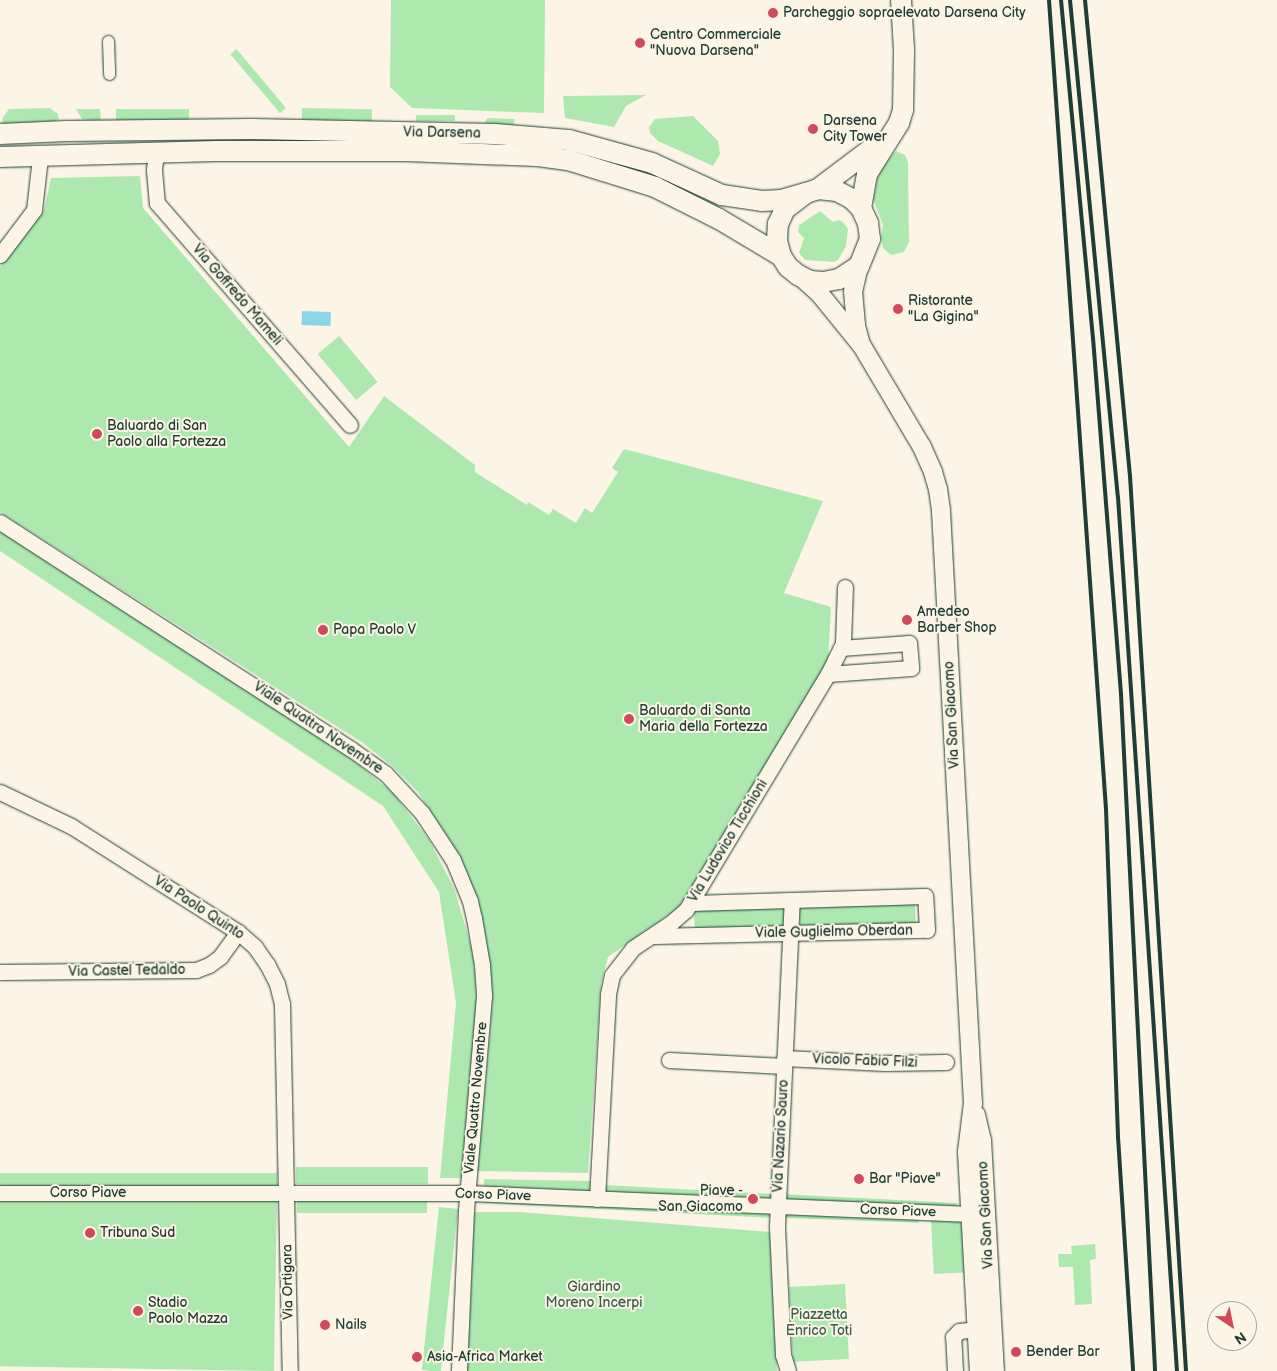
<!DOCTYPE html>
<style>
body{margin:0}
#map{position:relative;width:1277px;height:1371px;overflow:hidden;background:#fcf5e5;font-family:"Balsamiq Sans",sans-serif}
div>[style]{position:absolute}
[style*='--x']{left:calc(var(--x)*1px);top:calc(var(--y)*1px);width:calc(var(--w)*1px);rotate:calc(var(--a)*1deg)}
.green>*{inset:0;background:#ade9af;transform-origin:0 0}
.water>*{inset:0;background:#89d6e8;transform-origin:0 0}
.roads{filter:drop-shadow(0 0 1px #1f3d34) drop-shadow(0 0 1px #1f3d34)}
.pedestrian>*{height:11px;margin:-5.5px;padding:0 5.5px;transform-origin:5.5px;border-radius:5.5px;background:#fcf5e5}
.minor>*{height:15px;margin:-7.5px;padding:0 7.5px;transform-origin:7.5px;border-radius:7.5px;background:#fcf5e5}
.tertiary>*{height:18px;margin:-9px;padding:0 9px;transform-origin:9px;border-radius:9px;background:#fcf5e5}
.secondary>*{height:20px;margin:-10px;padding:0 10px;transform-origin:10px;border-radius:10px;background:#fcf5e5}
.rail>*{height:4px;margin:-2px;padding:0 2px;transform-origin:2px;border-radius:2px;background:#1f3d34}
.dots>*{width:14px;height:14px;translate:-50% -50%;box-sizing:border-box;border:2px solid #fcf5e5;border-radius:50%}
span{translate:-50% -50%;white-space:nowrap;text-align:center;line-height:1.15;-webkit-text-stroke:4px #fcf5e5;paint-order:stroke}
.poi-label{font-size:14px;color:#1f3d34}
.left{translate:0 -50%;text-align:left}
.right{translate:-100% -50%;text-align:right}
.street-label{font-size:14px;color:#1f3d34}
.park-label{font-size:14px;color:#3b5f4d}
.north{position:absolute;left:1207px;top:1301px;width:50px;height:50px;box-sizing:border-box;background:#fcf5e5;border:1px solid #a4ab9e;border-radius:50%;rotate:146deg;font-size:14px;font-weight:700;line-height:20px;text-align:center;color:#1f3d34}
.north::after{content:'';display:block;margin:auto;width:18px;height:22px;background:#d1495b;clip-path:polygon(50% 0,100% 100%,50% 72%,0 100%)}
</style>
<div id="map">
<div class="green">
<i style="clip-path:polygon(391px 0,545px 0,544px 113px,412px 108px,390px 87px)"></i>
<i style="clip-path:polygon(646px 95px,626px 106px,614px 127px,565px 118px,563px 96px)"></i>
<i style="clip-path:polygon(50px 108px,58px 114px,59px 119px,54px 122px,7px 125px,2px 123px,3px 117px,9px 109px)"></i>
<i style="left:286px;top:108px;width:8px;height:77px;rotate:140deg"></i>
<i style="left:302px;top:108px;width:70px;height:14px;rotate:1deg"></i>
<i style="clip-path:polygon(76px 109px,100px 109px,101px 121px,82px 119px)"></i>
<i style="left:116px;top:109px;width:73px;height:11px"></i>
<i style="left:455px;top:115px;width:6px;height:39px;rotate:90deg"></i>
<i style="clip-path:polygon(693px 116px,718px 141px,720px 154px,713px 166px,658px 141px,650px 133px,649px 127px,655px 119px)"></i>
<i style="clip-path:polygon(487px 118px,515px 119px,513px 127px,485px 124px)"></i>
<i style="clip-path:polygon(896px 151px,905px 155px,908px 163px,909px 242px,904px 252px,891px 255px,883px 248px,881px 238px,883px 225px,873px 199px,879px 171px)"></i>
<i style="clip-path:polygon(140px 176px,143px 208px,349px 447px,384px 396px,475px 465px,475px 472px,527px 505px,528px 502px,549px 515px,553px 509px,576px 523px,585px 508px,592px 513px,618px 472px,612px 468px,624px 449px,823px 501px,784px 593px,831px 607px,828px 663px,684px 904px,608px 957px,601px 984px,588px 1173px,477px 1171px,491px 1020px,489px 968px,465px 873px,441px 827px,418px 792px,392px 766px,363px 743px,0 512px,0 266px,44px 210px,51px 178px)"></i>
<i style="clip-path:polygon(820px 211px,833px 222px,838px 220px,843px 222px,848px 229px,846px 246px,838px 260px,834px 262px,805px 260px,799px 253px,804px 238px,798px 232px,799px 225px)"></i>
<i style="left:339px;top:336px;width:60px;height:28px;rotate:50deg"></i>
<i style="clip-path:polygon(0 529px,347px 755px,393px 793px,429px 840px,454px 888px,473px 953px,478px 1013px,465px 1178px,440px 1178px,456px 1003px,439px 892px,383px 806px,0 551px)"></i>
<i style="left:915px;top:901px;width:25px;height:116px;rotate:88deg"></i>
<i style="left:784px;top:906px;width:23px;height:90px;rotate:88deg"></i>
<i style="left:428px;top:1167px;width:17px;height:132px;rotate:90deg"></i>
<i style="left:0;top:1173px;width:277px;height:15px"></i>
<i style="left:484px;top:1179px;width:108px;height:11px;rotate:1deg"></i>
<i style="left:604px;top:1185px;width:167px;height:7px;rotate:3deg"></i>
<i style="left:783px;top:1194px;width:174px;height:7px;rotate:3deg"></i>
<i style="left:427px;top:1195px;width:18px;height:130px;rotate:90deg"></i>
<i style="left:277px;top:1196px;width:175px;height:277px;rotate:91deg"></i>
<i style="left:486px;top:1197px;width:284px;height:6px;rotate:3deg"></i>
<i style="left:439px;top:1207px;width:19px;height:164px;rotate:6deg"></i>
<i style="left:785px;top:1211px;width:134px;height:7px;rotate:2deg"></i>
<i style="clip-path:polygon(472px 1212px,519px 1212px,770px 1232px,777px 1371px,464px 1371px)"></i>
<i style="left:969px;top:1219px;width:53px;height:38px;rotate:87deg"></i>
<i style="clip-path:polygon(1095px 1244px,1096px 1259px,1090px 1260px,1092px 1304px,1075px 1305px,1073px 1267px,1059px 1267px,1058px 1254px,1072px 1254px,1071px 1246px)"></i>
<i style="left:845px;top:1284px;width:75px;height:56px;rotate:87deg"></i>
</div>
<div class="water">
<i style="left:302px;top:311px;width:29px;height:14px;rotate:2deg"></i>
</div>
<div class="roads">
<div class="pedestrian">
<i style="--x:108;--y:41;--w:33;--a:88"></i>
</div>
<div class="minor">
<i style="--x:156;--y:153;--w:17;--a:97"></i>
<i style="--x:154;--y:170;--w:33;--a:85"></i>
<i style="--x:157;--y:203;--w:294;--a:49"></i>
<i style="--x:0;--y:255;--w:56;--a:-52.9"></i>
<i style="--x:34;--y:210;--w:53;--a:-83.5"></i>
<i style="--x:0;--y:522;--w:418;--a:32.9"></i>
<i style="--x:351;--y:749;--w:43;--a:35.5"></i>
<i style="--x:386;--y:774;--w:53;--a:47.3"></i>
<i style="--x:422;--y:813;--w:56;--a:56.6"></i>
<i style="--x:453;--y:860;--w:44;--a:67.5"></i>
<i style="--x:470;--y:901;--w:17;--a:77"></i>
<i style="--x:474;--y:918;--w:48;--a:80.3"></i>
<i style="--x:482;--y:965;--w:31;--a:86"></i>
<i style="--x:484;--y:996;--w:215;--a:94.8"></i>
<i style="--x:466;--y:1210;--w:161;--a:92.5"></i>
<i style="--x:841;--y:648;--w:68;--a:-4.2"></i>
<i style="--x:909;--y:643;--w:25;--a:85"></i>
<i style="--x:911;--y:668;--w:83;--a:175.9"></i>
<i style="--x:828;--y:674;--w:34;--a:-64"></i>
<i style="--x:843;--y:643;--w:56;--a:-88"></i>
<i style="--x:0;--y:792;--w:79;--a:25.6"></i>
<i style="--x:71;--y:826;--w:198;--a:32.4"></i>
<i style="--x:238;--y:932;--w:23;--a:41"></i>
<i style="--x:255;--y:947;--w:21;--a:55"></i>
<i style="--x:267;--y:964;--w:22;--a:63"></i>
<i style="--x:277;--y:984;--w:21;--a:76"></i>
<i style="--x:282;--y:1004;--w:367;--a:88.8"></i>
<i style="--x:654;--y:936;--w:273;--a:-1.3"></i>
<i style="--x:927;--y:930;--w:34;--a:-93"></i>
<i style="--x:925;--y:896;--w:234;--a:178.3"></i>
<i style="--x:0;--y:972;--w:196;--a:-0.6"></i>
<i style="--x:196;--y:970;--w:14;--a:-21"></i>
<i style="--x:209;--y:965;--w:14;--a:-36"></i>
<i style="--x:220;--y:957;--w:31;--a:-54"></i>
<i style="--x:784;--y:1058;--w:101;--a:2.8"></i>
<i style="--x:885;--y:1063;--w:61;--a:-0.9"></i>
<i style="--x:669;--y:1060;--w:115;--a:3"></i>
<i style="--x:0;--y:1193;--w:468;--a:0"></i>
<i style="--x:468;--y:1193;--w:503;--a:2.39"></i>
<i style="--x:597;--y:1199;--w:205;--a:-86.9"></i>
<i style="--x:608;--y:994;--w:19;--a:-78"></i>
<i style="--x:612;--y:975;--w:34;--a:-52"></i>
<i style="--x:633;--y:948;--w:47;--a:-33.7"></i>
<i style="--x:672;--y:922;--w:18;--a:-41"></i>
<i style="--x:686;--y:910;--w:275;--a:-59"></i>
<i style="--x:788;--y:1371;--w:17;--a:-107"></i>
<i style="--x:783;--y:1355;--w:129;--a:-92.7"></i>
<i style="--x:777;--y:1226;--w:326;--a:-87.4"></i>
<i style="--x:955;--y:1371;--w:34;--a:-93"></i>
<i style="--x:953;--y:1337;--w:8;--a:-45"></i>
<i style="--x:959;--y:1331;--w:19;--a:-6"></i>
</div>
<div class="tertiary">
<i style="--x:859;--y:266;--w:26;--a:103"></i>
<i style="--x:853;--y:291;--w:35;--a:85"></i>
<i style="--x:856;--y:326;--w:16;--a:75"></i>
<i style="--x:801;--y:277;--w:24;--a:42"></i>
<i style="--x:819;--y:293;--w:68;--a:50.9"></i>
<i style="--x:862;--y:346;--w:117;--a:59.3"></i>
<i style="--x:922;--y:447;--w:27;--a:66"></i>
<i style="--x:933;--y:472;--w:18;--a:74"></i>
<i style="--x:938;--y:489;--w:22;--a:82"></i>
<i style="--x:941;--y:511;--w:593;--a:86.91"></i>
<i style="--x:973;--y:1103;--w:49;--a:97"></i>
<i style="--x:967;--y:1152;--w:219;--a:86.9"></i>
<i style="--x:976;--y:1115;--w:26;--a:77"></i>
<i style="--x:982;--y:1140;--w:231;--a:86.8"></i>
</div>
<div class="secondary">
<i style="--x:0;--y:134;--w:66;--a:-2.6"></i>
<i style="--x:66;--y:131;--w:186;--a:-0.6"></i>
<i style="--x:252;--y:129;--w:243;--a:1.2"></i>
<i style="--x:495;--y:134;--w:74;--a:4.6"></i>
<i style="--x:569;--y:140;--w:86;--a:15.5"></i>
<i style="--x:652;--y:163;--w:77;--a:24.6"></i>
<i style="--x:722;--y:195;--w:40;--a:8.5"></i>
<i style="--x:762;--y:201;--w:19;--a:-3"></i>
<i style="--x:781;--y:200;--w:26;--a:-16"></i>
<i style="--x:806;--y:193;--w:13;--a:-18"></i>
<i style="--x:818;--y:189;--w:19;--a:6"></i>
<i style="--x:837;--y:191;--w:17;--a:28"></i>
<i style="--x:852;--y:199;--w:13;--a:45"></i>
<i style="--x:861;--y:208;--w:17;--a:65"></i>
<i style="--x:868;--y:223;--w:16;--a:83"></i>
<i style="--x:870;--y:239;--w:29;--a:112"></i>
<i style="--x:859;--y:266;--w:24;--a:147"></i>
<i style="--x:839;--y:279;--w:16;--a:169"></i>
<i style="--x:823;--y:282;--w:13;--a:-176"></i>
<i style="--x:810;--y:281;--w:13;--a:-153"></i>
<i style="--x:798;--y:275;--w:13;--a:-141"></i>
<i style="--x:788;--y:267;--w:13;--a:-122"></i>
<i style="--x:781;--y:256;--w:16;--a:-105"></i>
<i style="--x:777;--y:241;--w:17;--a:-87"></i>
<i style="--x:778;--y:224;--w:17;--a:-65"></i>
<i style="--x:785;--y:209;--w:26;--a:-37"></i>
<i style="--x:0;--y:157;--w:215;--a:-1.6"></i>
<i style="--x:215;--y:151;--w:191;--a:0"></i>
<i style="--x:406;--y:151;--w:132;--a:2.2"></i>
<i style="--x:538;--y:156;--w:30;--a:8"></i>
<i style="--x:568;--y:160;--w:91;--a:17.2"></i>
<i style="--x:655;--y:187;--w:72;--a:26.6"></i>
<i style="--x:719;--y:219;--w:72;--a:30.8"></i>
<i style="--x:818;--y:189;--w:76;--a:-37"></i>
<i style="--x:861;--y:208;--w:35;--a:-80"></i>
<i style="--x:867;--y:174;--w:60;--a:-57.9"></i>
<i style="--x:899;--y:123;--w:14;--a:-73"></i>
<i style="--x:903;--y:110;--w:60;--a:-89"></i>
<i style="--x:904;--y:50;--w:50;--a:-93.4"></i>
</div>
</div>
<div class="rail">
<i style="--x:1049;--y:0;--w:811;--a:85.97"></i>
<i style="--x:1106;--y:809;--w:328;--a:87.9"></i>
<i style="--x:1118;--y:1137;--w:234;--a:86.3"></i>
<i style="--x:1061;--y:0;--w:340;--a:84.6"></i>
<i style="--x:1093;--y:338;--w:357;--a:85.5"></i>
<i style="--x:1121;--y:694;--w:678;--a:87.12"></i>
<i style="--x:1070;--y:0;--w:499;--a:84.5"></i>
<i style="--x:1118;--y:497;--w:876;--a:86.14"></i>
<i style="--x:1085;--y:0;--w:478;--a:84.6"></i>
<i style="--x:1130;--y:476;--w:897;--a:86.42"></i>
</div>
<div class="dots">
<i style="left:773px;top:13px;background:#d1495b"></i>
<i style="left:640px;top:43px;background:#d1495b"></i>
<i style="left:813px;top:129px;background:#d1495b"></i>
<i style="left:898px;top:309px;background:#d1495b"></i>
<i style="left:97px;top:434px;background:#d1495b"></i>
<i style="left:907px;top:620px;background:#d1495b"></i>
<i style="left:323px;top:630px;background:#d1495b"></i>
<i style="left:629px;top:719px;background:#d1495b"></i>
<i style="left:859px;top:1179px;background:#d1495b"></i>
<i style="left:753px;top:1199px;background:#d1495b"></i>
<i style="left:90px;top:1233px;background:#d1495b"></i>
<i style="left:138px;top:1311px;background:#d1495b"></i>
<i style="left:325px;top:1325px;background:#d1495b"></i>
<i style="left:1016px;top:1352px;background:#d1495b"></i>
<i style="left:417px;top:1357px;background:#d1495b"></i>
</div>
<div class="poi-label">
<span class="left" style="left:783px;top:13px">Parcheggio sopraelevato Darsena City</span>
<span class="left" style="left:650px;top:43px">Centro Commerciale<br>"Nuova Darsena"</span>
<span class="left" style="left:823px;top:129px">Darsena<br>City Tower</span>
<span class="left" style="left:908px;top:309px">Ristorante<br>"La Gigina"</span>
<span class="left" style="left:107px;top:434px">Baluardo di San<br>Paolo alla Fortezza</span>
<span class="left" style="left:917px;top:620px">Amedeo<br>Barber Shop</span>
<span class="left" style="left:333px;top:630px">Papa Paolo V</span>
<span class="left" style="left:639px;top:719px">Baluardo di Santa<br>Maria della Fortezza</span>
<span class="left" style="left:869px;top:1179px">Bar "Piave"</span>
<span class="right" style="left:743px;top:1199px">Piave -<br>San Giacomo</span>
<span class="left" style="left:100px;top:1233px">Tribuna Sud</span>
<span class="left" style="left:148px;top:1311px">Stadio<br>Paolo Mazza</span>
<span class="left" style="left:335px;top:1325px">Nails</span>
<span class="left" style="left:1026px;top:1352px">Bender Bar</span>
<span class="left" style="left:427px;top:1357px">Asia-Africa Market</span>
</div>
<div class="street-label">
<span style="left:442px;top:133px;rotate:1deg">Via Darsena</span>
<span style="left:237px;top:295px;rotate:49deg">Via Goffredo Mameli</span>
<span style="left:952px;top:715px;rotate:-93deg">Via San Giacomo</span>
<span style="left:318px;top:728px;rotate:34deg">Viale Quattro Novembre</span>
<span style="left:728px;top:841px;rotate:-59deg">Via Ludovico Ticchioni</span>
<span style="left:199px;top:908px;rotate:33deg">Via Paolo Quinto</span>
<span style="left:834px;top:932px;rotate:-1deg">Viale Guglielmo Oberdan</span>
<span style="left:127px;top:971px;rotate:-1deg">Via Castel Tedaldo</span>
<span style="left:865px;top:1061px;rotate:2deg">Vicolo Fabio Filzi</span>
<span style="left:476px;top:1098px;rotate:-85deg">Viale Quattro Novembre</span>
<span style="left:781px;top:1136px;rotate:-87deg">Via Nazario Sauro</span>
<span style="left:88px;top:1193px">Corso Piave</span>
<span style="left:493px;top:1195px;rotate:2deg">Corso Piave</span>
<span style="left:898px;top:1211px;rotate:2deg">Corso Piave</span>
<span style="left:986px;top:1215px;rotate:-93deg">Via San Giacomo</span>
<span style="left:288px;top:1282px;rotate:-91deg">Via Ortigara</span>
</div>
<div class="park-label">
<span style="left:594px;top:1295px">Giardino<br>Moreno Incerpi</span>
<span style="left:819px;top:1323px">Piazzetta<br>Enrico Toti</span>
</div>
<div class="north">N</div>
</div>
